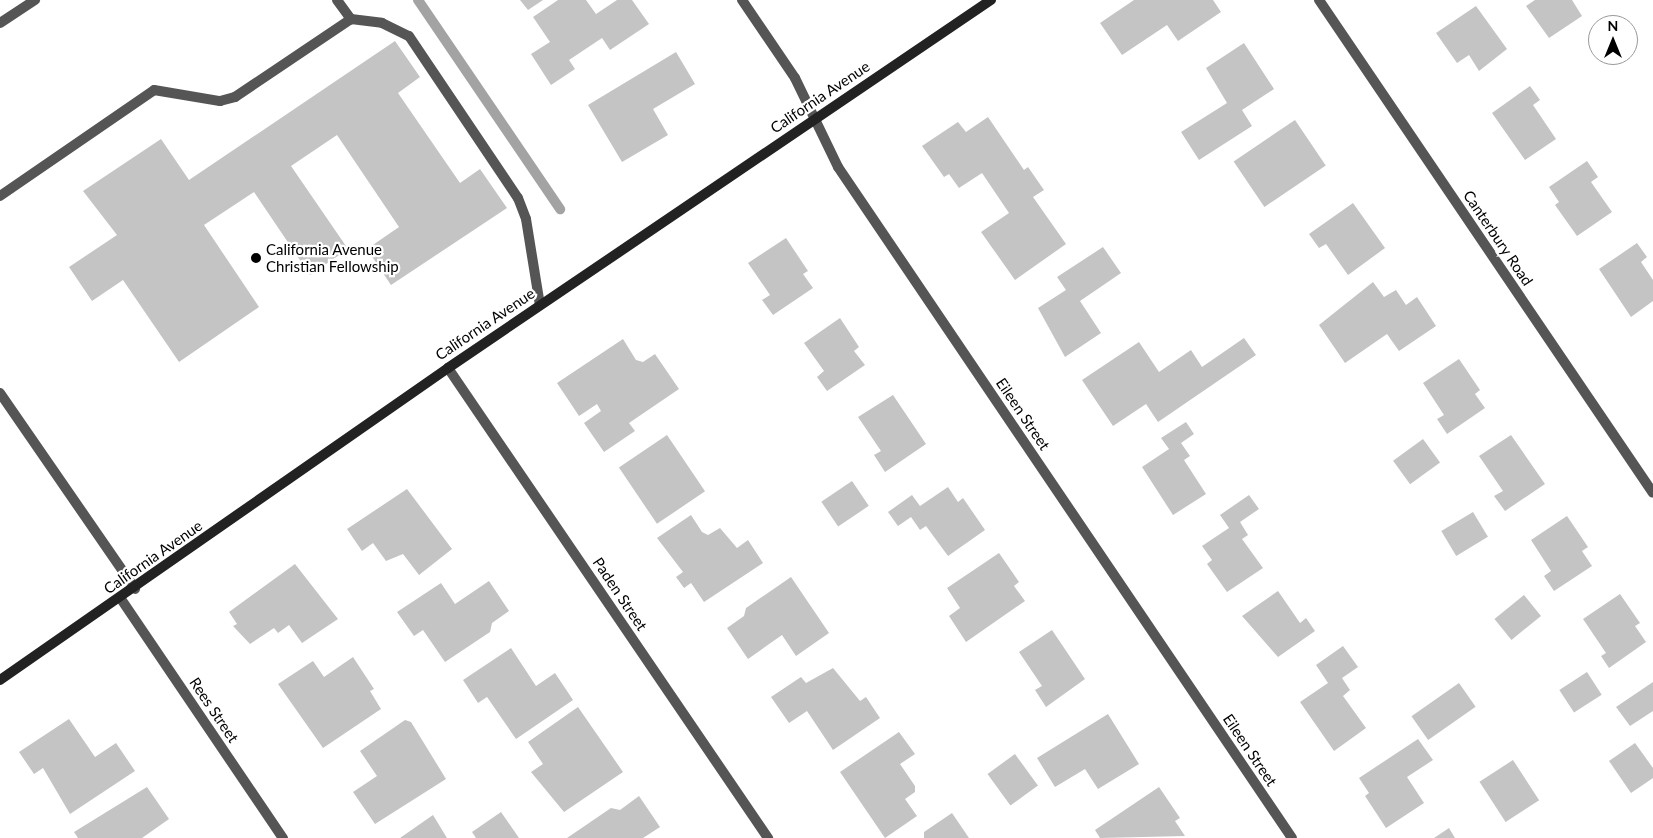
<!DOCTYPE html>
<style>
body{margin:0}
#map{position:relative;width:1653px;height:838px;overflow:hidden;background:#fff;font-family:Lato,sans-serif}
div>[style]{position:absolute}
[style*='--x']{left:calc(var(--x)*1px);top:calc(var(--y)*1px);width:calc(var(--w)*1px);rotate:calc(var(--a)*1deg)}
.stream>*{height:10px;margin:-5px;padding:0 5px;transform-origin:5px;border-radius:5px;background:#a3a3a3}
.building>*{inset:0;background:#c4c4c4;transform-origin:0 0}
.service>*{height:10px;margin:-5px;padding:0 5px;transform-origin:5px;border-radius:5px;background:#555}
.minor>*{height:10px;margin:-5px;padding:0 5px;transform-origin:5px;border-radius:5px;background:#555}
.secondary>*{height:10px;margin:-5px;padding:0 5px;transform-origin:5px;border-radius:5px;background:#222}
.dots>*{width:14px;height:14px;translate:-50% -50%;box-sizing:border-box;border:2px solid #fff;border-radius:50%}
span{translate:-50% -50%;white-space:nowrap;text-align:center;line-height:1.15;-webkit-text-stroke:4.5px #fff;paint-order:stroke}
.street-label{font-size:15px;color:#000}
.poi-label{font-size:15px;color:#000}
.left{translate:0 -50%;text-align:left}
.north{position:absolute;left:1588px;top:15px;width:50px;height:50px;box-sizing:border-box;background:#fff;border:1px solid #999;border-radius:50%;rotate:0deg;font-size:14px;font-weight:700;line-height:20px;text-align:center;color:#000}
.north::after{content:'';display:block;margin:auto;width:18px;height:22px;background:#000;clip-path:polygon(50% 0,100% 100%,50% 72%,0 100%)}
</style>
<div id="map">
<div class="stream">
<i style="--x:418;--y:0;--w:253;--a:55.8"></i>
</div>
<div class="building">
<i style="clip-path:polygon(520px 0,543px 0,528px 10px)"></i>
<i style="clip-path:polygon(558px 0,586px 0,596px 14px,617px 0,632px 0,649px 24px,610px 50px,602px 38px,569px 60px,575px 69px,551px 85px,531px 54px,550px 42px,533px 17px)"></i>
<i style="clip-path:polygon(1134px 0,1213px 0,1221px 12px,1178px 41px,1167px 25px,1122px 55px,1100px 23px)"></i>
<i style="clip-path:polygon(1535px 0,1572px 0,1582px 16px,1549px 38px,1526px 6px)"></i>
<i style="clip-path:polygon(1476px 6px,1507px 49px,1479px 71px,1469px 55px,1457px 63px,1436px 33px)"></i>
<i style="clip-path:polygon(395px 41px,420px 77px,398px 93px,460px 183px,480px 169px,507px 208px,391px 285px,367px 249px,399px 227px,337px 135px,291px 166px,348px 249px,310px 275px,254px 192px,204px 225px,259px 307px,179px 362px,123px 280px,92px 301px,69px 267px,117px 235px,83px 191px,161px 139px,189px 180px)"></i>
<i style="clip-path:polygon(1244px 43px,1274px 89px,1242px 110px,1252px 126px,1199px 160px,1181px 132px,1227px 103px,1206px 68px)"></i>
<i style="clip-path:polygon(676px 52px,695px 84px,653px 109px,668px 135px,622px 162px,588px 105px)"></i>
<i style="clip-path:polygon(1530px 86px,1540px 100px,1533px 105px,1556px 139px,1525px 160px,1492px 113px)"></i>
<i style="clip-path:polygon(988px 117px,1024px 170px,1028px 167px,1044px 190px,1033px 197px,1066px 244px,1015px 280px,981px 232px,1009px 213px,982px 173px,959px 188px,949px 174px,944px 177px,922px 146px,958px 122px,966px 132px)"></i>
<i style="left:1295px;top:120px;width:55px;height:74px;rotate:56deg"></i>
<i style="clip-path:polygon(1587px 161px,1598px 177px,1591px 182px,1612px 212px,1577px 236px,1555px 205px,1559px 202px,1549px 187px)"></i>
<i style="clip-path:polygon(1353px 203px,1385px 248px,1348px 275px,1326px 244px,1319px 248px,1309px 234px)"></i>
<i style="clip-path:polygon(786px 238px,808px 271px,803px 274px,813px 288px,773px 315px,762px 300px,770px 295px,748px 263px)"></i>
<i style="clip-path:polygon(1637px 243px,1647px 257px,1641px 262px,1653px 280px,1653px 301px,1631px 317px,1599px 269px)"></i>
<i style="clip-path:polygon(1103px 247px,1121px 273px,1080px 301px,1101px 333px,1065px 357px,1038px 308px,1066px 290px,1057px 277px)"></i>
<i style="clip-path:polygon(1373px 282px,1384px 297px,1396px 290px,1406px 305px,1417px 297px,1436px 326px,1399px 351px,1387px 334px,1345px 363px,1319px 325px)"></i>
<i style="clip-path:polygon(840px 318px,859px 347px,854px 351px,865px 365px,827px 391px,817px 377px,824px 371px,804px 343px)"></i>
<i style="clip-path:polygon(1244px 338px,1256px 355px,1158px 422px,1146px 404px,1113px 426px,1082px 380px,1139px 342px,1159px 372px,1191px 350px,1202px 367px)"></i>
<i style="clip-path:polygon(623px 339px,636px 360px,643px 362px,655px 354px,679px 389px,629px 423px,635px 431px,604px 452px,584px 423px,601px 411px,597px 404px,579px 416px,557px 383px)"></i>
<i style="clip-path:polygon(1459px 359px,1480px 390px,1475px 394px,1485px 408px,1447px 434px,1437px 419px,1444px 415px,1423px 383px)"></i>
<i style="clip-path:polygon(893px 395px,926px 444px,885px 472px,874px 455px,881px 451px,858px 417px)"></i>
<i style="clip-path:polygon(1186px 422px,1194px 434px,1181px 443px,1190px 456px,1184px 460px,1206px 494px,1173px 515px,1142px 467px,1169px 449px,1161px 438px)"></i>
<i style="left:667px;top:435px;width:68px;height:58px;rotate:56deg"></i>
<i style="clip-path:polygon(1511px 435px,1545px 484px,1505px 511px,1494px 496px,1503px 491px,1479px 456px)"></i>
<i style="left:1423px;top:439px;width:29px;height:37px;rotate:54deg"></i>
<i style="left:852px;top:481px;width:30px;height:37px;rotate:56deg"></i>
<i style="clip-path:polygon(948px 487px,958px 502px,963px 498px,985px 530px,948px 556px,926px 526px,920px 530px,911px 517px,898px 526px,888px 512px,912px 495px,920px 506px)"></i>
<i style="clip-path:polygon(407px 489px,452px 549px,419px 575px,403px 554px,386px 561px,373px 543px,362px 551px,347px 529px)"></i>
<i style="clip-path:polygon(1249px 495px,1259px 509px,1240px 522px,1248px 535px,1242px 539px,1263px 568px,1227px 592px,1207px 564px,1212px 560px,1202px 546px,1229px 528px,1220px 515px)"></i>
<i style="left:1473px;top:512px;width:29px;height:37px;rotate:59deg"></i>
<i style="clip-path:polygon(691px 515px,702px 532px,708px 535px,720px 528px,737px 548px,748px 540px,763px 563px,704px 602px,691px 583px,684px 588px,676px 577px,683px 572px,657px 538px)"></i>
<i style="clip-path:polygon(1567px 516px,1588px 547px,1582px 551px,1592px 566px,1554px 591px,1544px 576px,1551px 571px,1531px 540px)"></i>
<i style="clip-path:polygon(999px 553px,1019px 582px,1014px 586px,1025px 601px,966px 642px,949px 616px,960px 608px,947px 588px)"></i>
<i style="clip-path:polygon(295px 564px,338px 619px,302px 643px,289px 625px,278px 633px,274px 628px,250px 644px,233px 626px,237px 624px,229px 612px)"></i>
<i style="clip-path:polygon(791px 577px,829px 633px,796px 656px,782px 635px,748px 659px,727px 628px,744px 616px,746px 608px)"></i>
<i style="clip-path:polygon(489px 581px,509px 611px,492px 623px,490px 632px,445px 662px,423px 630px,414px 636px,397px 612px,441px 583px,455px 604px)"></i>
<i style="clip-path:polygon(1278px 591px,1300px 623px,1306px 618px,1315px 631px,1278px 657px,1242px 616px)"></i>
<i style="clip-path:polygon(1620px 594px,1640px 623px,1635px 626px,1646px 642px,1609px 668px,1601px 656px,1606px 653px,1583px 619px)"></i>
<i style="left:1524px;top:595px;width:27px;height:38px;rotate:51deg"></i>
<i style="clip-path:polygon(1052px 630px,1085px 679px,1046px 707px,1035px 690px,1042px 686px,1019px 652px)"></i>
<i style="clip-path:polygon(1343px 646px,1358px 667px,1342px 678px,1350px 690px,1343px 696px,1366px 728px,1334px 751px,1300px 702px,1328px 683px,1316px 665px)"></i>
<i style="clip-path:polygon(511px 648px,536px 686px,555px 673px,573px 700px,516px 739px,487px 697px,478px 703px,463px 680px)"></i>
<i style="clip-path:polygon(353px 657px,374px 689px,370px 691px,381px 709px,323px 748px,278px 684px,313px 661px,324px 677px)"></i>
<i style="clip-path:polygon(833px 668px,860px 701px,866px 697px,880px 718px,833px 750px,807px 711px,789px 723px,771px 697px,801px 677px,806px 683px)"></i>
<i style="left:1587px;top:672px;width:27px;height:33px;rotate:57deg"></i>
<i style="clip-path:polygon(1653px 682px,1653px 711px,1630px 726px,1616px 707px)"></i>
<i style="left:1459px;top:683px;width:29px;height:58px;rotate:55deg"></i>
<i style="clip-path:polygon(578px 707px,623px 772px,564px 812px,531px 772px,543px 764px,528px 742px)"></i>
<i style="clip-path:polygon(1108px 714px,1139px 764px,1098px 789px,1085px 769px,1055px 787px,1037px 758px)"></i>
<i style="clip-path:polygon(69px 719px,95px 757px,116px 743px,135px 771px,70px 814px,43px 768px,34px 774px,19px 752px)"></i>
<i style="clip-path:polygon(405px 720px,411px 722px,446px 779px,375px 824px,353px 792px,377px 776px,360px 751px)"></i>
<i style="clip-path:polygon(899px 732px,915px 754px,900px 764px,915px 786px,915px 792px,905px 799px,917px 816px,885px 838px,840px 772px)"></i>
<i style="clip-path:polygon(1418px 739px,1433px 760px,1407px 777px,1424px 803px,1386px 828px,1365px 796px,1369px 793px,1359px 778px)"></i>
<i style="clip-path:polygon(1635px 743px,1653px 768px,1653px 778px,1631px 793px,1609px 761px)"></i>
<i style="left:1015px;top:754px;width:39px;height:34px;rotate:54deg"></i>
<i style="left:1513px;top:760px;width:48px;height:40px;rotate:57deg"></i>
<i style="clip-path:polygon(147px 787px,169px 819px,142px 838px,78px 838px,74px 832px)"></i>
<i style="clip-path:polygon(1159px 787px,1180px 818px,1175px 821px,1185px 836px,1100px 838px,1095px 830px)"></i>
<i style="clip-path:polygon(639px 796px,660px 827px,643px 838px,567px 838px,611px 808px,620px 810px)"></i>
<i style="clip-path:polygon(501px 812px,519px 838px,476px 838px,472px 832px)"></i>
<i style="clip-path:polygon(952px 813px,969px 838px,924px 838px,924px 832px)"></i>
<i style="clip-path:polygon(433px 815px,447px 838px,400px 838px)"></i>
<i style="clip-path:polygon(1449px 828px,1455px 838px,1434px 838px)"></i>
</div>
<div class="service">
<i style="--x:337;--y:0;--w:24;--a:54"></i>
<i style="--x:351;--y:19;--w:31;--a:7"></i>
<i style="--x:382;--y:23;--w:30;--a:26"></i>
<i style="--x:409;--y:36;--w:195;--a:56.1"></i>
<i style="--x:518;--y:198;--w:22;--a:69"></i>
<i style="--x:526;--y:219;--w:87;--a:80.8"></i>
<i style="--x:0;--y:23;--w:42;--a:-33.3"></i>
<i style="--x:0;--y:196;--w:187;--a:-34.5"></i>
<i style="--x:154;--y:90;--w:67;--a:9.5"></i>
<i style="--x:220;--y:101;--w:16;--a:-15"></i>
<i style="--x:235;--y:97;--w:140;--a:-33.9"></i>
<i style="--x:0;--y:393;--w:238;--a:55.4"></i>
</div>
<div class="minor">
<i style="--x:742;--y:0;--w:94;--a:55.8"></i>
<i style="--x:795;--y:78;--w:99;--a:64.2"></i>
<i style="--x:838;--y:167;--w:810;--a:55.92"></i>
<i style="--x:1319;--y:0;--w:595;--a:55.88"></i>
<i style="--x:448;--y:368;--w:569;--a:55.75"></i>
<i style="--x:121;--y:599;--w:289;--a:55.9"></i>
</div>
<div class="secondary">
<i style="--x:0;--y:680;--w:546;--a:-34.85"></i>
<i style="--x:448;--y:368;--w:656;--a:-34.13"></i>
</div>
<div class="dots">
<i style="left:256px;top:258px;background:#000"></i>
</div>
<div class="street-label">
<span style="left:820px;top:97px;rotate:-34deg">California Avenue</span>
<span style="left:1498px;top:238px;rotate:56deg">Canterbury Road</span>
<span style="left:485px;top:324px;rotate:-34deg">California Avenue</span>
<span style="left:1023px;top:414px;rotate:56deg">Eileen Street</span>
<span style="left:153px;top:557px;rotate:-35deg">California Avenue</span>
<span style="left:620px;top:594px;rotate:56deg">Paden Street</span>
<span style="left:214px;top:710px;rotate:56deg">Rees Street</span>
<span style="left:1250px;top:750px;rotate:56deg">Eileen Street</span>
</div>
<div class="poi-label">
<span class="left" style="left:266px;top:258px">California Avenue<br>Christian Fellowship</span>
</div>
<div class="north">N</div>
</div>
